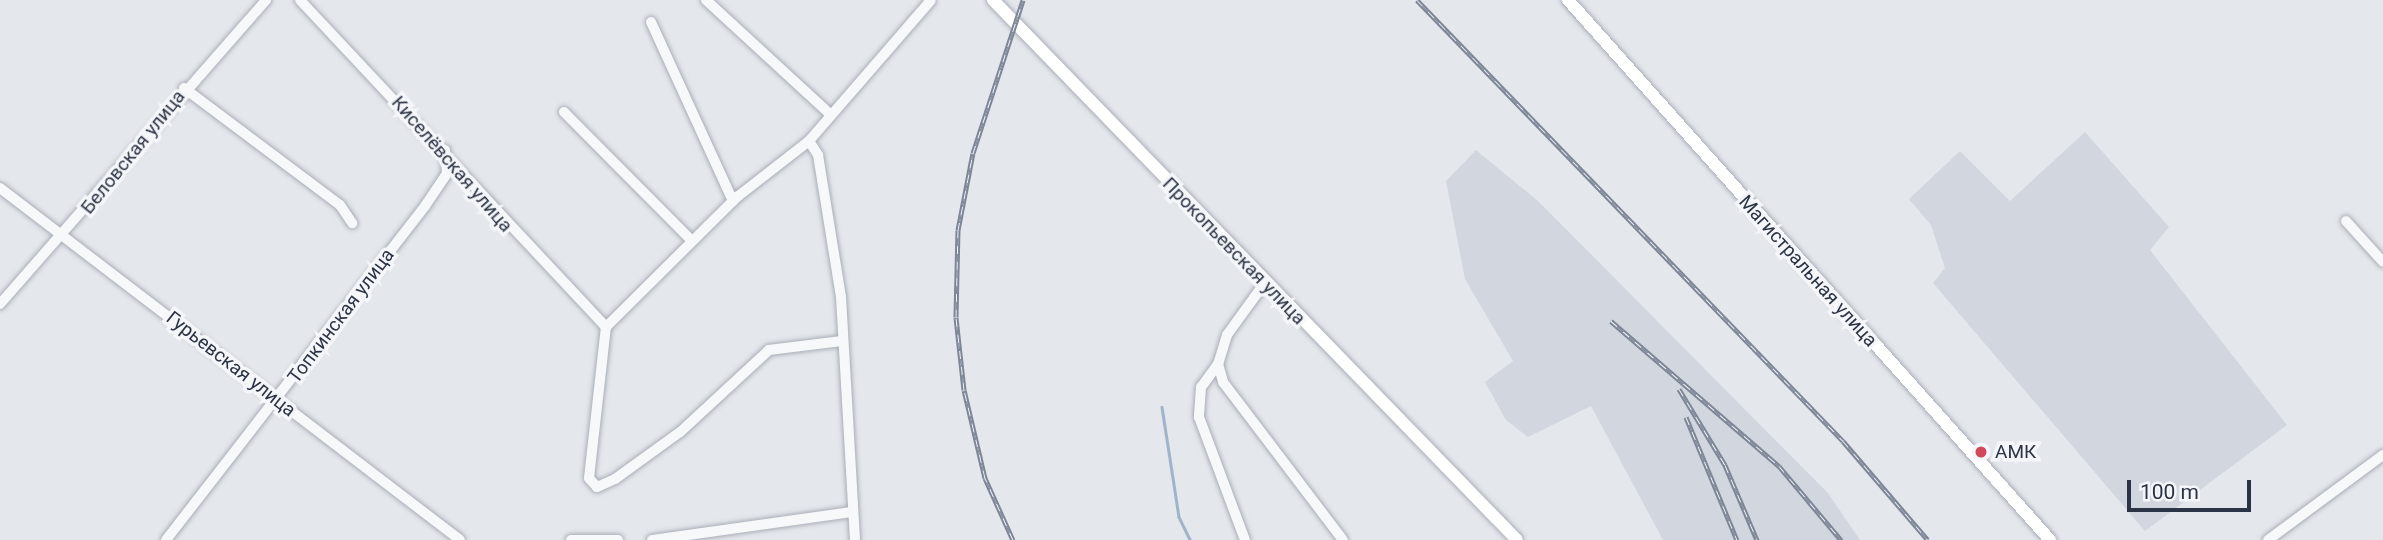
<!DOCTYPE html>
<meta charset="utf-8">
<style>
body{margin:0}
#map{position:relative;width:2383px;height:540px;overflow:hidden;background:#e4e7ec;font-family:Roboto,sans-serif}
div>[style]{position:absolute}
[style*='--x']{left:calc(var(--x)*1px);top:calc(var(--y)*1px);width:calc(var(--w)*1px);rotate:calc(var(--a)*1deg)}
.built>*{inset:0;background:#d2d6de}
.stream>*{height:2.5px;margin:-1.25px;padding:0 1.25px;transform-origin:1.25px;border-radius:1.25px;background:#9fb4cc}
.roads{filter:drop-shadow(0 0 2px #a9aeb7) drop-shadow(0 0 2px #a9aeb7)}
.minor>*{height:10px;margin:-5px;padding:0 5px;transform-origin:5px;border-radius:5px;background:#f7f8fa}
.major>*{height:12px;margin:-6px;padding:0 6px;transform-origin:6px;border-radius:6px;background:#fff}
.rail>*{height:5px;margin-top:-2.5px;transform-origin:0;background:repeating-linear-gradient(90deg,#f4f6f9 0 8px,#7d8696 0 16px);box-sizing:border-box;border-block:2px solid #7d8696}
.dots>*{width:19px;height:19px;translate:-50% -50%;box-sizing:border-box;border:4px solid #f4f6f9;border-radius:50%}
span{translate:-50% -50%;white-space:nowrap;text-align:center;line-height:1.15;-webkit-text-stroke:7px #f4f6f9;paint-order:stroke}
.street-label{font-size:19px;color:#2b3445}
.poi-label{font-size:19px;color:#2b3445}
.left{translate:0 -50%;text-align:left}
.scale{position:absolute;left:2127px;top:480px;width:124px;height:32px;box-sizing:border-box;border:4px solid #2b3445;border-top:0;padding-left:9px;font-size:21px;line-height:24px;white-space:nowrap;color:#2b3445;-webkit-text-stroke:5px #f4f6f9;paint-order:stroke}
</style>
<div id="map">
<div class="built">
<i style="clip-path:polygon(2085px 132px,2169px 227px,2150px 250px,2287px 425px,2145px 531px,1933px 283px,1945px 268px,1931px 225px,1909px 199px,1960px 151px,2010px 201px)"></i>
<i style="clip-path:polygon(1476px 150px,1539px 202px,1828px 493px,1860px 540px,1663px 540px,1591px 406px,1528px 437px,1506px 420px,1485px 382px,1513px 361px,1465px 279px,1446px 181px)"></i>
</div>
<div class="stream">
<i style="--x:1162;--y:407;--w:111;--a:81.2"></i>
<i style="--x:1179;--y:517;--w:25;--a:64"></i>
</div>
<div class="roads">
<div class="minor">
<i style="--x:300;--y:0;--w:448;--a:46.9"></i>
<i style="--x:706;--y:0;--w:168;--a:42.6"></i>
<i style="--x:651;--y:22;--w:197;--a:65.4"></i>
<i style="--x:184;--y:88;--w:195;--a:36.9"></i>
<i style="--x:340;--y:205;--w:22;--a:56"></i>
<i style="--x:564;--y:112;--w:180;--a:45.2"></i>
<i style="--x:809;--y:141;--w:17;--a:57"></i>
<i style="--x:818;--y:155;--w:144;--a:80.8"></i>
<i style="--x:841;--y:297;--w:243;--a:86.7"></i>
<i style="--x:0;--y:188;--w:579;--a:37.42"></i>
<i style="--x:2346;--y:221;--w:55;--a:47.9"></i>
<i style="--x:1261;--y:288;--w:58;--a:125.9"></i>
<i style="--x:1227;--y:335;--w:30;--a:107"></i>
<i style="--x:1218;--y:364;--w:19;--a:74"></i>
<i style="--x:1223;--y:382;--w:198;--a:52.8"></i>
<i style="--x:0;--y:304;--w:404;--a:-48.8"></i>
<i style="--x:842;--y:341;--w:74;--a:173"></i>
<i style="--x:769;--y:350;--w:121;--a:137.3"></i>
<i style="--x:680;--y:432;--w:80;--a:144.1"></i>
<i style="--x:615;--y:479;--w:20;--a:156"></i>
<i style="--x:597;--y:487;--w:12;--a:-132"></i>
<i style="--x:589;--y:478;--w:152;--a:-83.6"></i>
<i style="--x:606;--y:327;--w:185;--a:-44.8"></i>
<i style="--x:737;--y:197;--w:91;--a:-37.9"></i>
<i style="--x:809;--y:141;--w:186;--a:-49.1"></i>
<i style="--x:1218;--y:364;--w:29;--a:126"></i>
<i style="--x:1201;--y:387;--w:30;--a:94"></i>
<i style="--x:1199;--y:417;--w:131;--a:69.5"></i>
<i style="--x:166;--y:540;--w:423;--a:-52.2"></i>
<i style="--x:425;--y:206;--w:40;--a:-56"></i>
<i style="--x:447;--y:173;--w:23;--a:-95"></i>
<i style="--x:571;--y:540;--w:47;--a:0"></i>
<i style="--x:652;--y:540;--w:202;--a:-8"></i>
<i style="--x:2268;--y:540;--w:143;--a:-36.5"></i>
</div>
<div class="major">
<i style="--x:993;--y:0;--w:752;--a:45.86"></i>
<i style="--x:1568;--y:0;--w:724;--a:48.25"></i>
</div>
</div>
<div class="rail">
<i style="--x:1417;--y:0;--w:613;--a:45.99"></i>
<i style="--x:1843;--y:441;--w:130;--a:49.4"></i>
<i style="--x:1611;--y:321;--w:222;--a:40.8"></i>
<i style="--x:1779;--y:466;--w:97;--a:50"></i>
<i style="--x:1679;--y:389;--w:89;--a:58.8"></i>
<i style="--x:1725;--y:465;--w:82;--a:66.9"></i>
<i style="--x:1686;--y:417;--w:133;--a:67.5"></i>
<i style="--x:1013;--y:540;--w:68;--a:-114.3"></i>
<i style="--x:985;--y:478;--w:90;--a:-103.4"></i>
<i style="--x:964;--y:390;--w:73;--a:-96.3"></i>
<i style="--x:956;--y:317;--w:87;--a:-88.7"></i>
<i style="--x:958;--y:230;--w:78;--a:-79"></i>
<i style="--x:973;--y:153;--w:161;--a:-71.9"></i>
</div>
<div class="dots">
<i style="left:1981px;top:452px;background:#d1495b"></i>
</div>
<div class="street-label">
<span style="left:133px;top:152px;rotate:-51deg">Беловская улица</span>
<span style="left:452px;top:164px;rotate:49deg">Киселёвская улица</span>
<span style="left:1234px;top:251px;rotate:46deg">Прокопьевская улица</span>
<span style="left:1808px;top:271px;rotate:48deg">Магистральная улица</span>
<span style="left:341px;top:316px;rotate:-53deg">Топкинская улица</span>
<span style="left:231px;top:364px;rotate:38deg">Гурьевская улица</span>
</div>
<div class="poi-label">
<span class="left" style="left:1995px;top:452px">АМК</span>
</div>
<div class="scale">100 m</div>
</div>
